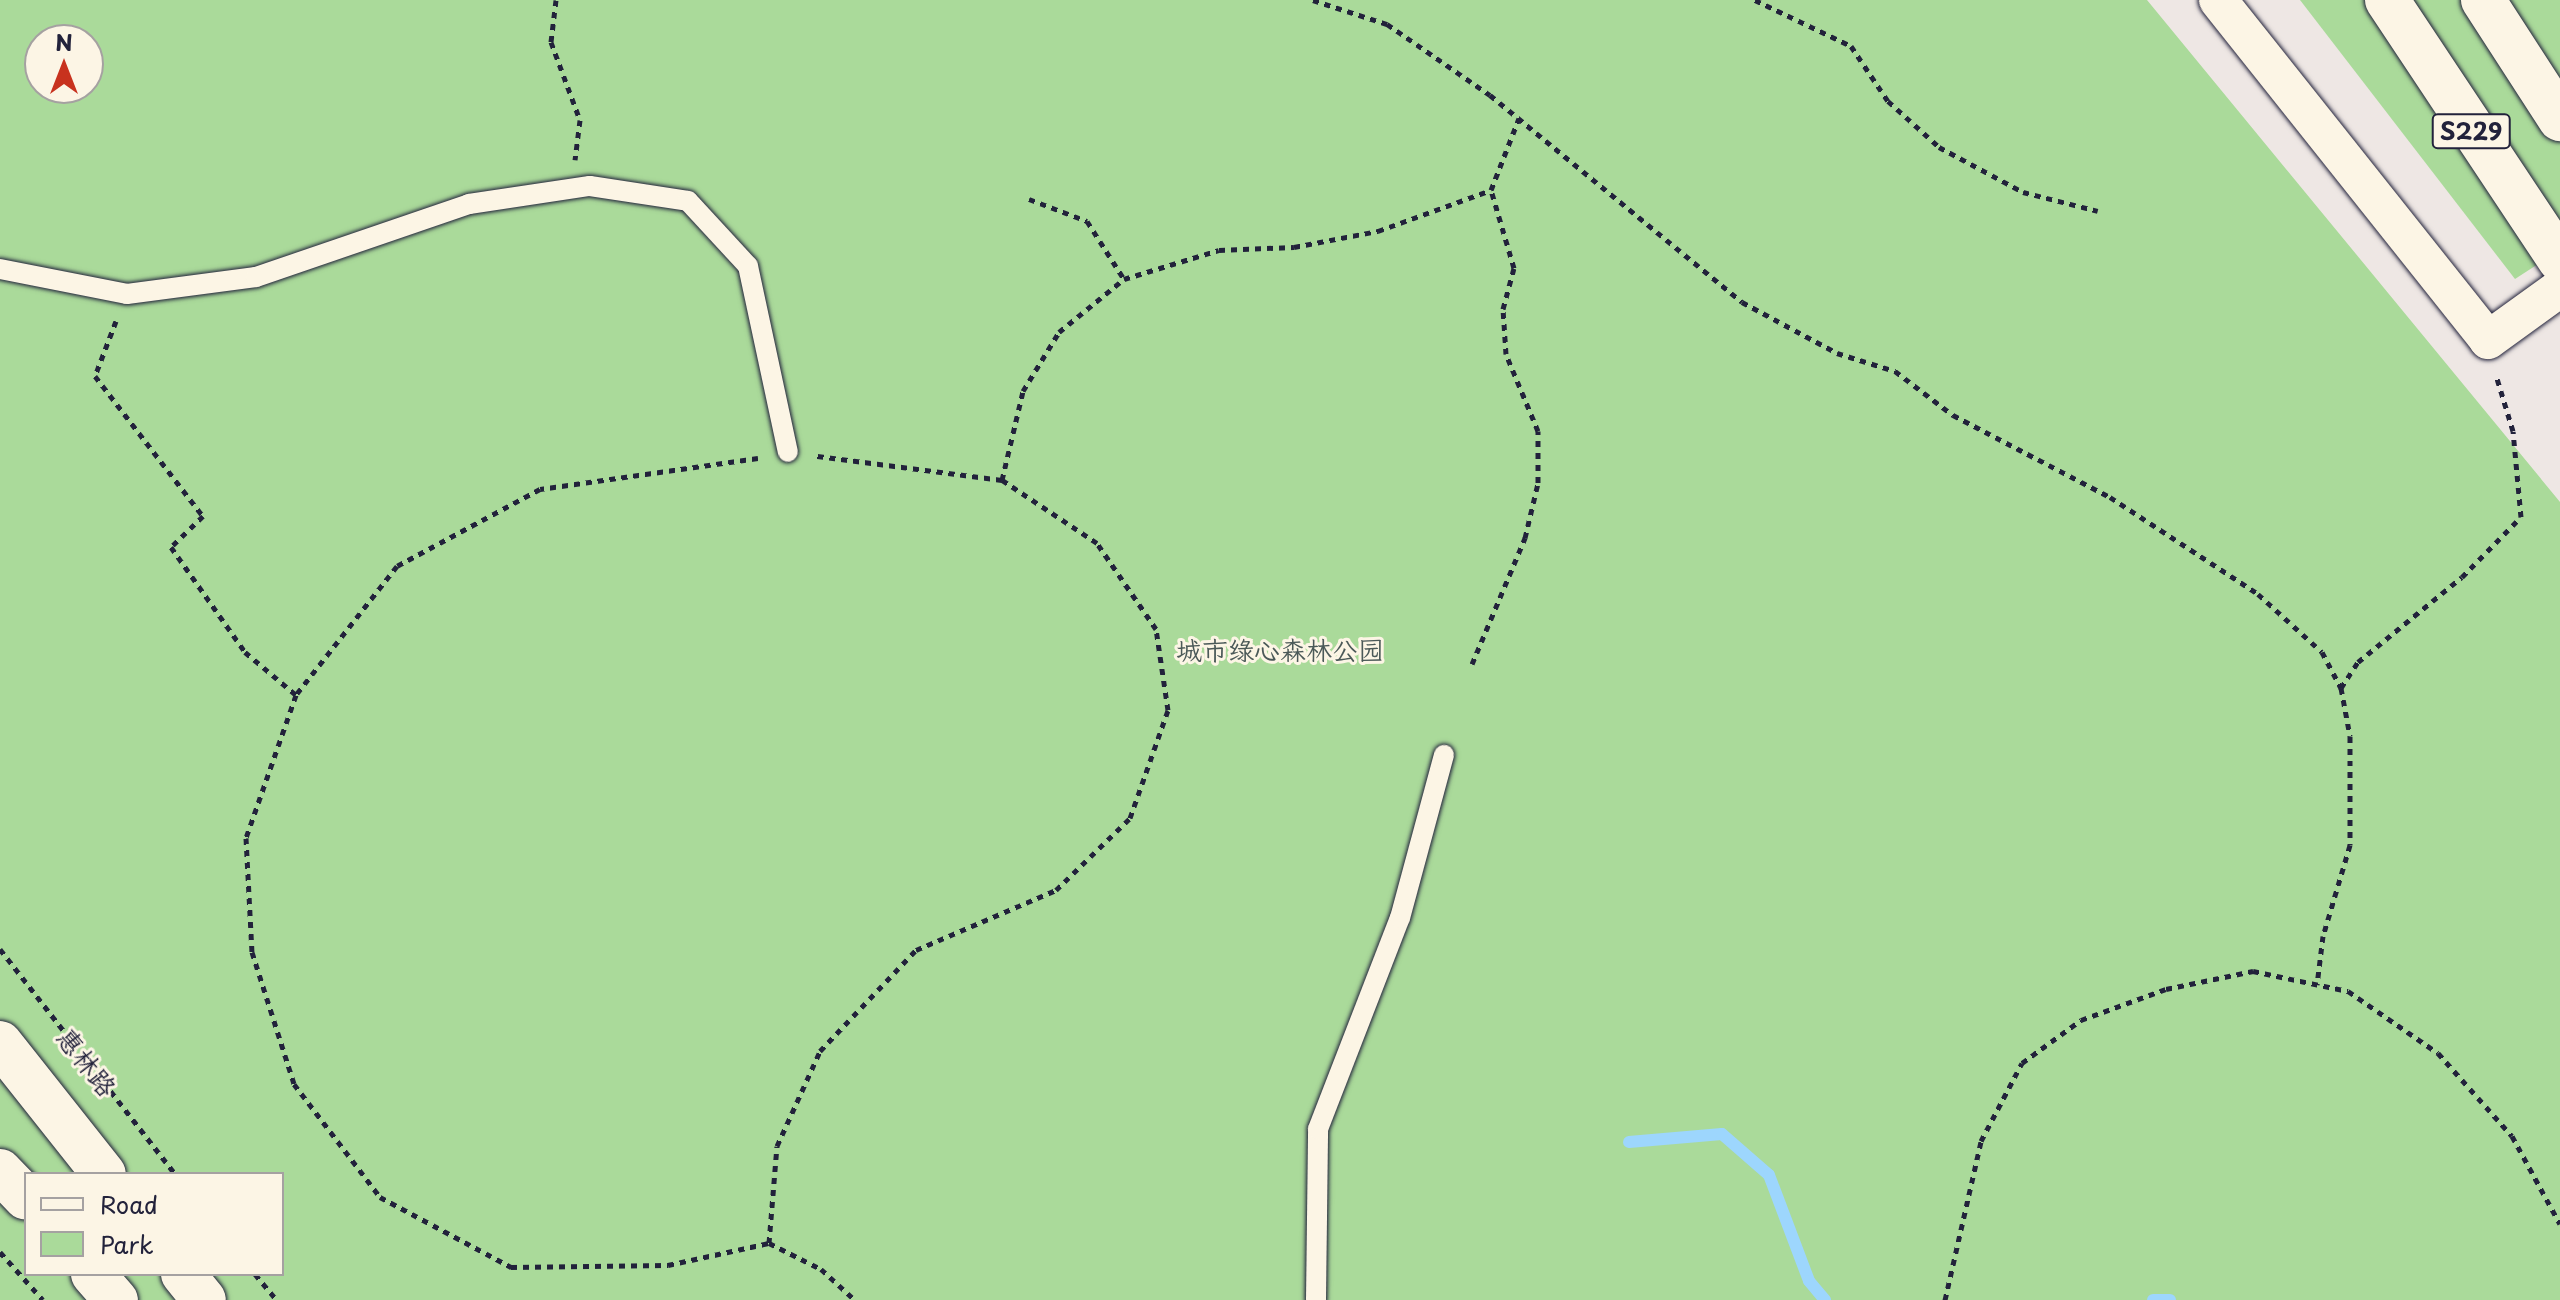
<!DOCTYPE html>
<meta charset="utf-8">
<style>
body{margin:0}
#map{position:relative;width:2560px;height:1300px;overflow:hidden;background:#eee7e4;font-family:"Playpen Sans","LXGW WenKai TC",sans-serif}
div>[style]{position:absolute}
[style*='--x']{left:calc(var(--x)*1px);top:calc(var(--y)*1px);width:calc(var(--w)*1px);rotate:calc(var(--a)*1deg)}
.green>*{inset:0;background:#aada9a}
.stream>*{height:12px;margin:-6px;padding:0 6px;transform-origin:6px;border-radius:6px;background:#9dd6fd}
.path>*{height:5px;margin-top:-2.5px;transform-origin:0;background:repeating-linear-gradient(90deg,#22223b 0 6px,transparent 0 12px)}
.roads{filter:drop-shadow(0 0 2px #22223b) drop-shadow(0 0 2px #22223b)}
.service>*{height:20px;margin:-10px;padding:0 10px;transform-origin:10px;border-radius:10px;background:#fcf5e5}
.minor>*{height:38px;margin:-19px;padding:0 19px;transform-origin:19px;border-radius:19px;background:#fcf5e5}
.secondary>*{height:44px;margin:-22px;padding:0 22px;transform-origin:22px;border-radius:22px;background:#fcf5e5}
.primary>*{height:44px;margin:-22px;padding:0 22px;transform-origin:22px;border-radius:22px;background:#fcf5e5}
span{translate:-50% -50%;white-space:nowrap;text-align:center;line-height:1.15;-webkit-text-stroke:6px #fcf5e5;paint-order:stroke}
.shield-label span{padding:2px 6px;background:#fcf5e5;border:2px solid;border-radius:6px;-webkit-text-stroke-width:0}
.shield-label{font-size:24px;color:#22223b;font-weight:700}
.park-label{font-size:26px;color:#4b5958}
.street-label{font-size:26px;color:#22223b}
.legend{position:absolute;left:24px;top:1172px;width:260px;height:104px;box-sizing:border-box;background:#fcf5e5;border:2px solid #a5a1a1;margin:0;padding:10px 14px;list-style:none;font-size:24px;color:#22223b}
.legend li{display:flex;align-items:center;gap:16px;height:40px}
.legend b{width:40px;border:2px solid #a5a1a1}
.north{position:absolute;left:24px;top:24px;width:80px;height:80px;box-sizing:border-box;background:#fcf5e5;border:2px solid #a5a1a1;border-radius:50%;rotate:0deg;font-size:22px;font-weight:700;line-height:32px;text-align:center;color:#22223b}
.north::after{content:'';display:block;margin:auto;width:28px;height:36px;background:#c8321e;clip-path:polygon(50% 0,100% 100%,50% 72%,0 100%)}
</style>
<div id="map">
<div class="green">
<i style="clip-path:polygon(evenodd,0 0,2147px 0,2560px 502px,2560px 1300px,0 1300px,0 0,40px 40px,88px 40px,88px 88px,40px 88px,40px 40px,0 0,26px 1174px,282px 1174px,282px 1274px,26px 1274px,26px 1174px)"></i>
<i style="clip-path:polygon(2300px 0,2560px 0,2560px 250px,2515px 279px)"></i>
</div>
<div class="stream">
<i style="--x:1629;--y:1142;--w:93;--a:-4.9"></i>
<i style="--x:1722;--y:1134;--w:62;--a:41.1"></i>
<i style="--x:1769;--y:1175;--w:113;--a:69.3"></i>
<i style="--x:1809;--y:1281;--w:25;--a:50"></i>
<i style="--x:2153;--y:1300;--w:17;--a:0"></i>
</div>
<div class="path">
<i style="--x:556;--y:0;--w:42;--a:96.8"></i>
<i style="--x:551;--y:42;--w:83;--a:69.6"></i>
<i style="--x:580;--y:120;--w:40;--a:97.1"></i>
<i style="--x:1313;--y:0;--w:78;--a:18"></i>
<i style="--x:1387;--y:24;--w:125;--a:34.6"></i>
<i style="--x:1490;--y:95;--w:326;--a:39.4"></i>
<i style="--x:1742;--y:302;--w:108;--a:28.2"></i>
<i style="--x:1837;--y:353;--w:61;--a:17.2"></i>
<i style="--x:1895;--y:371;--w:73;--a:37.2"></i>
<i style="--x:1953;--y:415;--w:177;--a:27.6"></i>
<i style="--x:2110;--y:497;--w:177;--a:33.2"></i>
<i style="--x:2258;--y:594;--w:86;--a:42.2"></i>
<i style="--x:2322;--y:652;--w:41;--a:62.2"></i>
<i style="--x:2341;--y:688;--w:49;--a:79.4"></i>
<i style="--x:2350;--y:736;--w:109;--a:90"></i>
<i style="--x:2350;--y:845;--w:95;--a:106.5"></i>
<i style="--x:2323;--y:936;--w:49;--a:97"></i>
<i style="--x:1755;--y:0;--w:106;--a:25.6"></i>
<i style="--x:1851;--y:46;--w:66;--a:56.1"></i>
<i style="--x:1888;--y:101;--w:69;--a:42"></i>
<i style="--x:1939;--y:147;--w:95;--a:28.2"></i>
<i style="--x:2023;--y:192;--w:77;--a:14.2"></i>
<i style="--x:1029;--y:199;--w:62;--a:20.8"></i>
<i style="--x:1087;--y:221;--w:69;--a:57.5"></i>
<i style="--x:116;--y:321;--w:59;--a:110.9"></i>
<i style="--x:95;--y:376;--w:177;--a:52.4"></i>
<i style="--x:203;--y:516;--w:45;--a:135.9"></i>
<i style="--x:171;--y:547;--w:128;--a:54.8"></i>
<i style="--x:245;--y:652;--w:67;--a:40.1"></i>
<i style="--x:758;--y:458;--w:220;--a:171.9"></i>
<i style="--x:540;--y:489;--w:162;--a:151.7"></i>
<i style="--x:397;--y:566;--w:164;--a:128.1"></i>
<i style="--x:296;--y:695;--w:151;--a:109.3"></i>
<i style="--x:246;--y:838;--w:114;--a:87"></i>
<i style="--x:252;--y:952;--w:139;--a:72.3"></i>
<i style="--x:294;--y:1084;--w:142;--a:52.7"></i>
<i style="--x:380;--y:1197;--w:149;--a:28.1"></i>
<i style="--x:511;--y:1267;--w:157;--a:-0.7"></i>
<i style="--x:668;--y:1265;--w:103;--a:-12.3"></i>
<i style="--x:769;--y:1243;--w:58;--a:26.6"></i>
<i style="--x:821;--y:1269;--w:46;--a:42.4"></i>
<i style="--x:1002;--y:480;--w:91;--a:-76.7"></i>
<i style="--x:1023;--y:391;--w:69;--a:-58.6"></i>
<i style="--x:1059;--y:332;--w:84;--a:-39.2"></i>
<i style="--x:1124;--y:279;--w:99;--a:-17"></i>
<i style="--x:1219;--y:250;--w:75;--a:-2.3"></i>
<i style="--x:1294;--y:247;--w:86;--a:-10.8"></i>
<i style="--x:1378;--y:231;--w:120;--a:-19.9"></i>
<i style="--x:1472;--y:664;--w:137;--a:-67.2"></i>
<i style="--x:1525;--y:538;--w:57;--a:-76.7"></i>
<i style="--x:1538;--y:483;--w:52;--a:-90"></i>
<i style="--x:1538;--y:431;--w:83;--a:-112.6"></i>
<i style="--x:1506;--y:354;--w:45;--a:-93.8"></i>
<i style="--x:1503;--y:309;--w:42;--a:-75"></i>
<i style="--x:1514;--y:268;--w:81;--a:-106.4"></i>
<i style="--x:1491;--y:190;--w:77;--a:-68.7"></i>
<i style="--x:2341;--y:688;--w:31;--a:-57"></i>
<i style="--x:2358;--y:662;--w:134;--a:-39.3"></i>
<i style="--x:2462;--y:577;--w:84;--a:-45.5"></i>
<i style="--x:2521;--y:517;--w:86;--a:-95.3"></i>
<i style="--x:2513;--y:431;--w:59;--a:-106.9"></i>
<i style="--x:0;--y:949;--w:285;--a:52.1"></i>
<i style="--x:769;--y:1243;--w:97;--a:-85.3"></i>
<i style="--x:777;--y:1146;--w:104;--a:-65.6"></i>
<i style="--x:820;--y:1051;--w:139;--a:-46.5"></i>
<i style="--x:916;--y:950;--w:152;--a:-23.2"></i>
<i style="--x:1056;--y:890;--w:103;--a:-44.2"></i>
<i style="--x:1130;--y:818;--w:114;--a:-70.6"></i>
<i style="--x:1168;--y:710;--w:82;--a:-98.4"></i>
<i style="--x:1156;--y:629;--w:104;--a:-124.5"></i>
<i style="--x:1097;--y:543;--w:114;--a:-146.4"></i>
<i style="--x:1002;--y:480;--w:188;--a:-172.6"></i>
<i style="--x:0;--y:1252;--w:64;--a:48.1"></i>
<i style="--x:255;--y:1274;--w:34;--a:50"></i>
<i style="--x:1945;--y:1300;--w:163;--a:-77.2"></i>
<i style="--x:1981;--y:1141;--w:88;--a:-62.3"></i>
<i style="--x:2022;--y:1063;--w:73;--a:-36.1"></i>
<i style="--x:2081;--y:1020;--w:90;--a:-20"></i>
<i style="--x:2166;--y:989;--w:89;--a:-11.7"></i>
<i style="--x:2253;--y:971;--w:97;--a:11.9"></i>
<i style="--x:2348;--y:991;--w:109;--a:34.6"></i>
<i style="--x:2438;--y:1053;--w:111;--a:48.3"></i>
<i style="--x:2512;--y:1136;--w:100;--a:61.4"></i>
</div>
<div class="roads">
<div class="service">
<i style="--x:0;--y:269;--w:129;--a:11.1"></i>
<i style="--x:127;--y:294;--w:130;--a:-7.5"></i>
<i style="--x:256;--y:277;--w:225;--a:-18.9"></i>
<i style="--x:469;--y:204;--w:122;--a:-8.5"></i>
<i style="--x:590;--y:186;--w:99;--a:8.7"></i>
<i style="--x:688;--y:201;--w:88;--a:47.3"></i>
<i style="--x:748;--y:266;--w:190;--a:77.9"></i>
<i style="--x:1316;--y:1300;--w:171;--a:-89.3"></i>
<i style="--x:1318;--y:1129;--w:226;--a:-68.8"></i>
<i style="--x:1400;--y:918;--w:169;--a:-74.9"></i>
</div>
<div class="minor">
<i style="--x:2218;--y:0;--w:434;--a:51.5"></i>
<i style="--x:2488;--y:340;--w:89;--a:-35.8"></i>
</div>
<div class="secondary">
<i style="--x:0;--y:1043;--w:167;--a:51.6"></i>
<i style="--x:0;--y:1171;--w:37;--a:46"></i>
<i style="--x:93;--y:1274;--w:35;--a:49"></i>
<i style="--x:183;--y:1274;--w:33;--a:51"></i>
</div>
<div class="primary">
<i style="--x:2387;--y:0;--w:312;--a:56.4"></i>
<i style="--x:2483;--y:0;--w:142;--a:57.1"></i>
</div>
</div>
<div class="shield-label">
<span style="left:2471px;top:131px">S229</span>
</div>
<div class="park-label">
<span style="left:1280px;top:650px">城市绿心森林公园</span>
</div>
<div class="street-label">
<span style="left:87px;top:1062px;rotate:52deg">惠林路</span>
</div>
<ul class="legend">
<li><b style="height:10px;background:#fcf5e5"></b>Road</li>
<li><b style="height:22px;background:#aada9a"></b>Park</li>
</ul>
<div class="north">N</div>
</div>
